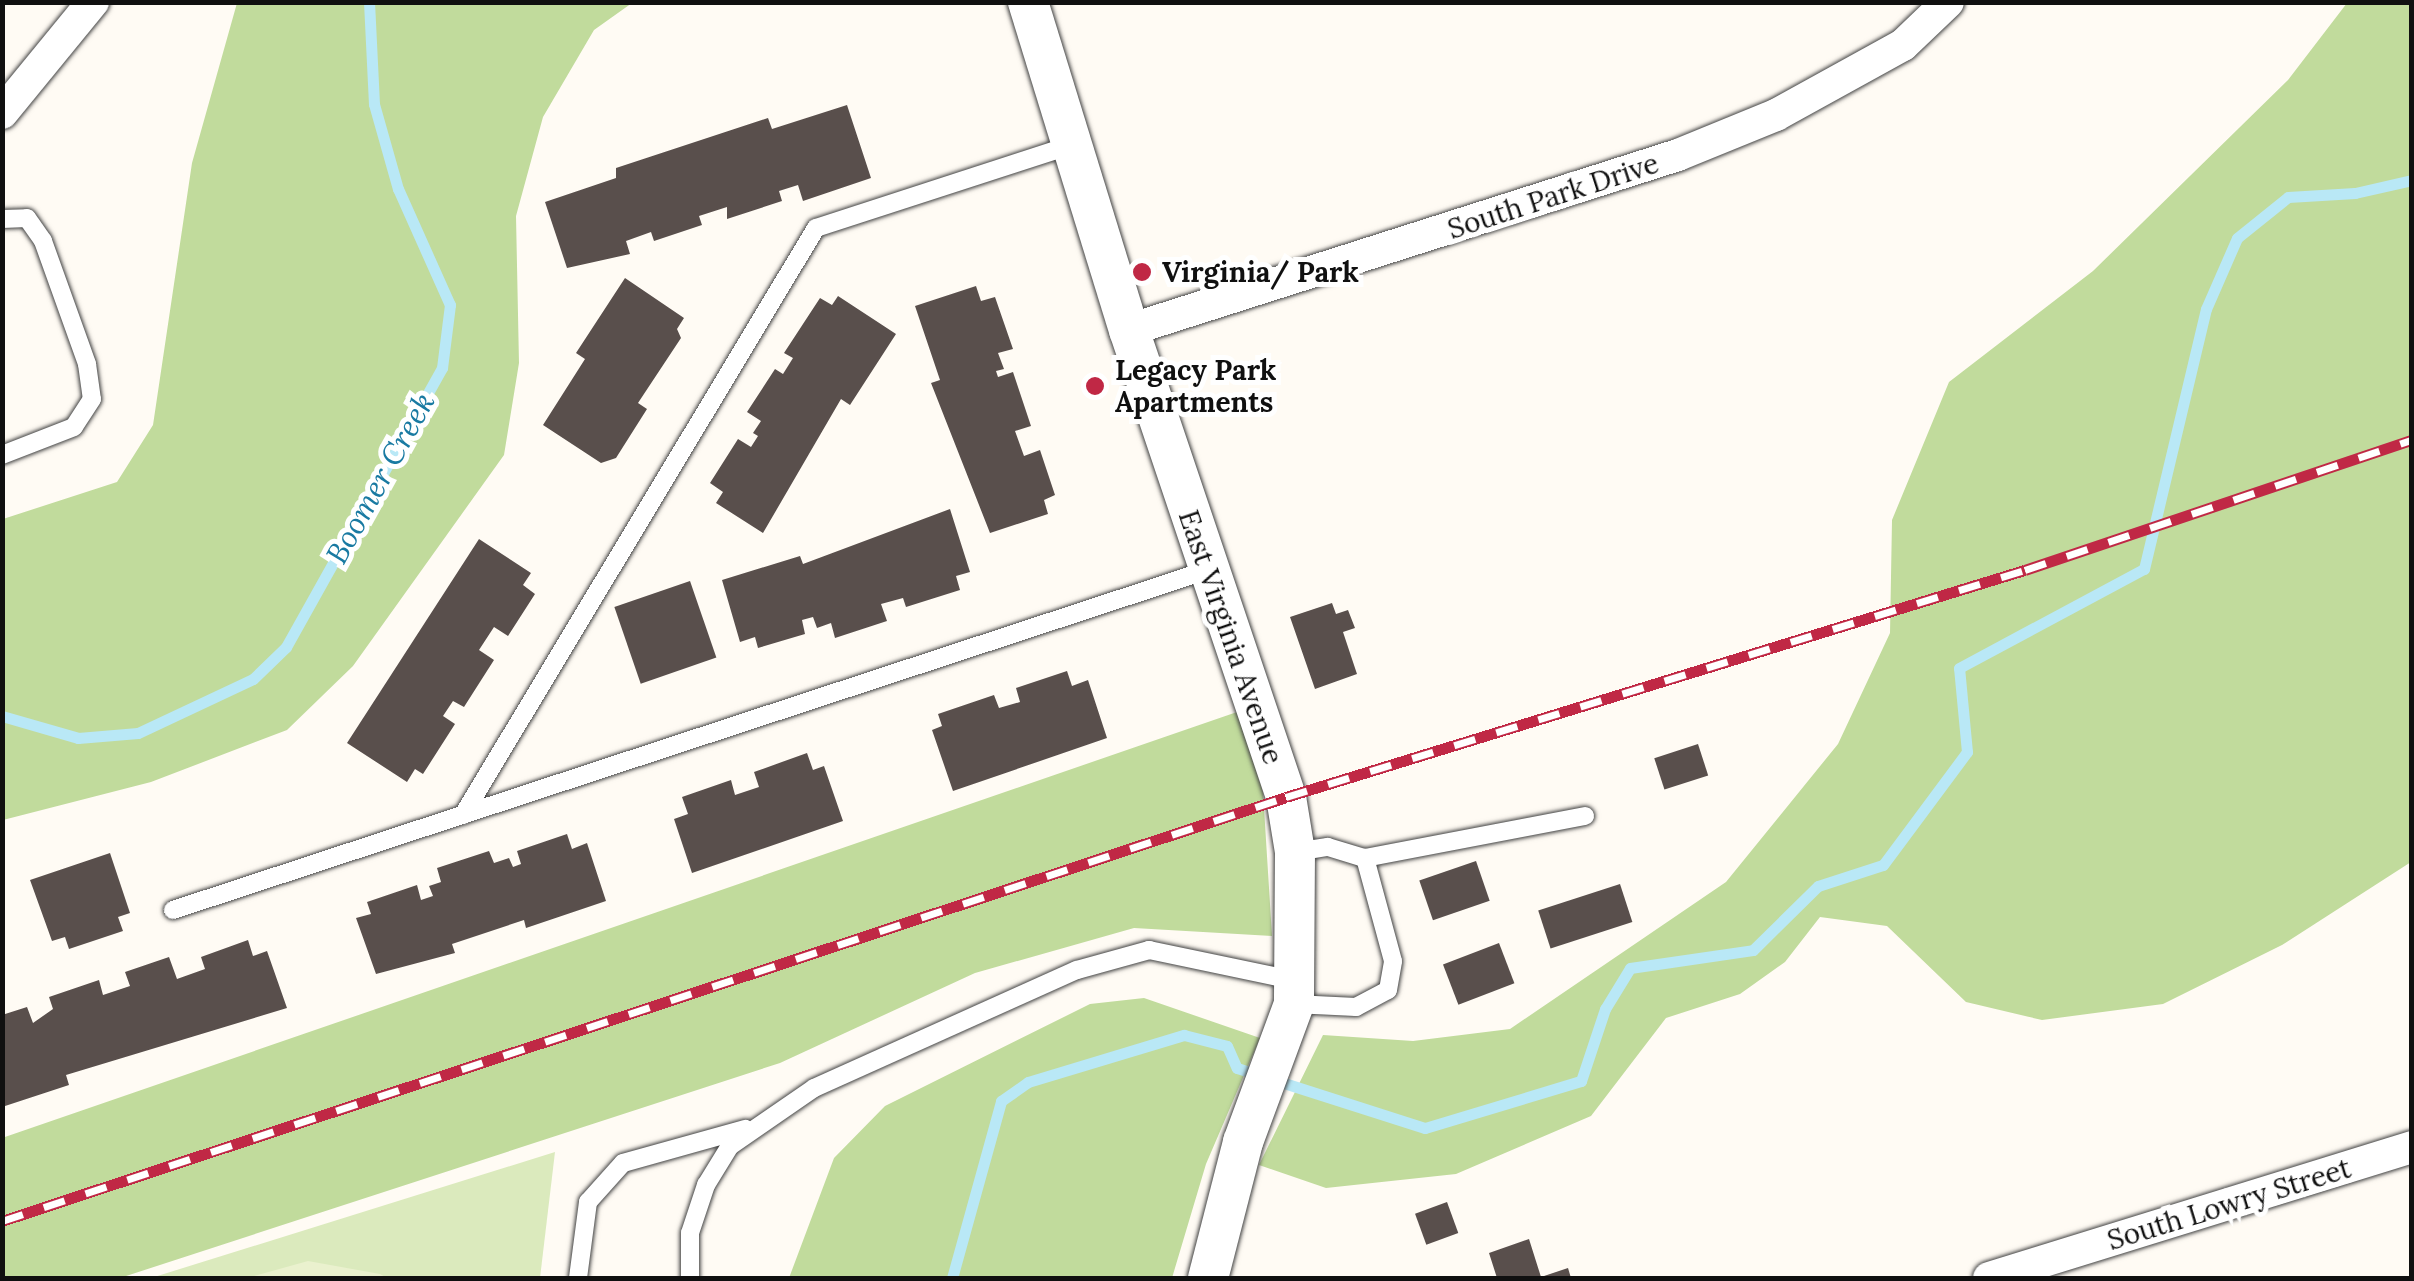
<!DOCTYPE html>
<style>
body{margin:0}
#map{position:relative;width:2414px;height:1281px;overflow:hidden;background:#fffbf4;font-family:Lora,serif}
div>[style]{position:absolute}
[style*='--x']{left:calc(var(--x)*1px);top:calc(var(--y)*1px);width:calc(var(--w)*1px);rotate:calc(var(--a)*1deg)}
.green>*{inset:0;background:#dbeabd}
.forest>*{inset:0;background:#c1db9c}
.pitch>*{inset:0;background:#eaf1ce}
.stream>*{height:11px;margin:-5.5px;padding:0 5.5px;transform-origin:5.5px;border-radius:5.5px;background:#b9e8f6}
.building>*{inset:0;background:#594f4c;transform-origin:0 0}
.roads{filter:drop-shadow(0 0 2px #434343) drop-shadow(0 0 2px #434343)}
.service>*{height:18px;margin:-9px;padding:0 9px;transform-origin:9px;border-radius:9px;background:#fff}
.minor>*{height:32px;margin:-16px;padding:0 16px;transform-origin:16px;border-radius:16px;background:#fff}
.tertiary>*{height:40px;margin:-20px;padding:0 20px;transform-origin:20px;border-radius:20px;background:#fff}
.rail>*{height:11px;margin-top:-5.5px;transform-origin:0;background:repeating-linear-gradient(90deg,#fff 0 22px,#c02845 0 44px);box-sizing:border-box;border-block:2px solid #c02845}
.dots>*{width:28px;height:28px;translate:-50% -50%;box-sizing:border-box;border:5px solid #fff;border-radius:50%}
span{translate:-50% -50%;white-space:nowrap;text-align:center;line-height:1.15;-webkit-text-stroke:10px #fff;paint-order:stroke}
.street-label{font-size:28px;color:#101010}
.poi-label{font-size:28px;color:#101010;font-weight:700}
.left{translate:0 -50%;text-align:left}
.water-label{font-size:30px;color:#197aa2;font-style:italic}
.frame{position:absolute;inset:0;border:5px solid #101010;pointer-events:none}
</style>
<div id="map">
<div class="green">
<i style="clip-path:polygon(555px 1152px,540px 1278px,151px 1278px)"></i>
</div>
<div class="forest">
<i style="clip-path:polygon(237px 3px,632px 3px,594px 30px,543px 117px,516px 216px,519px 363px,504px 455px,353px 666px,287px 730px,151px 782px,3px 820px,3px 519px,117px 482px,153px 425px,192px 163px)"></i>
<i style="clip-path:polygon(2347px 3px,2411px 3px,2411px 862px,2282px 945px,2163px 1004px,2042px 1020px,1966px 1002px,1887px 926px,1820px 917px,1785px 962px,1740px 994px,1666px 1018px,1591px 1116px,1456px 1174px,1326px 1188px,1259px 1165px,1323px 1035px,1413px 1041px,1510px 1029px,1726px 882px,1838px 744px,1890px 633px,1892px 520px,1949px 382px,2093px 271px,2288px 80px)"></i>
<i style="clip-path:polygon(1237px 712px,1263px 792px,1272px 936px,1134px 928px,975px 973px,780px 1063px,120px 1278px,3px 1278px,2px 1138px)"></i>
<i style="clip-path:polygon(1144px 998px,1260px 1038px,1206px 1164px,1172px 1278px,789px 1278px,834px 1158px,885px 1106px,1090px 1004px)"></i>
</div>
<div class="pitch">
<i style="clip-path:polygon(308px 1261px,380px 1274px,387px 1278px,247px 1278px)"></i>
</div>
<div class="stream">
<i style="--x:2;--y:716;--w:79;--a:16.1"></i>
<i style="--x:78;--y:738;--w:60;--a:-4.8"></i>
<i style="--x:138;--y:733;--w:127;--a:-25.2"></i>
<i style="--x:253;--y:679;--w:46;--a:-44.1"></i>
<i style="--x:286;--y:647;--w:320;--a:-60.8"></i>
<i style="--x:442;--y:368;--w:64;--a:-82.8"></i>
<i style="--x:450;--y:305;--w:127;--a:-114.1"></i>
<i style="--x:398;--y:189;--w:88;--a:-105.8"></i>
<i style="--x:374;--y:104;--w:102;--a:-92.8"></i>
<i style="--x:952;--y:1278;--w:184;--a:-74.5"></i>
<i style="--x:1001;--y:1101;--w:33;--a:-35"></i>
<i style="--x:1028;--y:1082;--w:163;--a:-16.8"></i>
<i style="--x:1184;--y:1035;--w:44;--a:14.3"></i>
<i style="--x:1227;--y:1046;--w:24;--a:66"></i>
<i style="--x:1237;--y:1068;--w:197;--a:17.7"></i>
<i style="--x:1425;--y:1128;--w:163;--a:-16.8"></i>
<i style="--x:1581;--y:1081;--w:76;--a:-71.6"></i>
<i style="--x:1605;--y:1009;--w:48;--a:-58.6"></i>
<i style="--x:1630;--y:968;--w:124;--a:-8.3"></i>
<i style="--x:1753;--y:950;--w:91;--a:-44.6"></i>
<i style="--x:1818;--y:886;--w:68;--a:-17.9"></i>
<i style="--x:1883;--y:865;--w:141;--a:-53.4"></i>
<i style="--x:1967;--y:752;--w:84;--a:-95.4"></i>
<i style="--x:1959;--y:668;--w:210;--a:-28.2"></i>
<i style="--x:2144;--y:569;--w:267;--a:-76.6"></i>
<i style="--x:2206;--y:309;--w:77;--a:-66.4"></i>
<i style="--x:2237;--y:238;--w:65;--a:-38.8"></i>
<i style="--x:2288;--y:197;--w:67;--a:-3.4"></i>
<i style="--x:2355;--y:193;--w:58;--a:-12.8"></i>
</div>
<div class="building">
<i style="clip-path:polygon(847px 105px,871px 178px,803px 201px,798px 185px,779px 191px,782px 201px,727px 219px,727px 207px,699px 216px,702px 225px,654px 241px,651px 232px,626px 241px,630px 254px,567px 268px,545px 202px,616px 178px,616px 168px,768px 118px,772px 129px)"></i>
<i style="clip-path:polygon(625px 278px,684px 318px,677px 329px,681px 338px,638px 403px,647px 409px,616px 458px,601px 463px,543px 425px,585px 359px,576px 353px)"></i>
<i style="clip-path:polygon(976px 286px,981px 301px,995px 297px,1013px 349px,998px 353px,1004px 369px,996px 371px,998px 377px,1013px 372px,1031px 426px,1015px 431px,1024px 456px,1040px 450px,1055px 495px,1044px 500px,1048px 514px,990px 533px,931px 383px,940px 380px,915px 306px)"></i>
<i style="clip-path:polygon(838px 296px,896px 334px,850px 405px,841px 399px,763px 533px,716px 503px,723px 492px,710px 483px,738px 439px,751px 447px,758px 436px,753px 433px,761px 421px,747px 412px,775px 369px,783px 374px,793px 358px,784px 353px,820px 298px,832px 305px)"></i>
<i style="clip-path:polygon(950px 509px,970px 572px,956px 576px,960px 590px,906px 607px,903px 598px,881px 604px,887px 621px,835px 638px,831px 623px,817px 628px,813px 617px,802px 620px,805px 634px,758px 648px,755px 637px,740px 642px,722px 580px,800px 556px,803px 564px)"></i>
<i style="clip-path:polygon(479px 539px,531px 573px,523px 585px,535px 594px,508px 636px,494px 627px,479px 650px,494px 660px,464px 707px,453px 701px,443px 716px,455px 724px,423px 774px,415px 769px,407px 782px,347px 743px)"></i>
<i style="left:690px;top:581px;width:81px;height:80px;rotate:71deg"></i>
<i style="clip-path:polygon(1332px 603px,1336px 614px,1348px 610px,1355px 628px,1343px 632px,1357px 674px,1315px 689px,1290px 617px)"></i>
<i style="clip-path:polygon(1067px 671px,1072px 686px,1088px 680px,1107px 738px,953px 791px,932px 730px,942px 726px,938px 714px,994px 695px,999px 708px,1020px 702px,1016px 688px)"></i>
<i style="left:1698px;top:744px;width:33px;height:46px;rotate:72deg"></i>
<i style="clip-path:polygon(807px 753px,813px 770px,824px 766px,843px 821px,692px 873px,674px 819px,688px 814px,682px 797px,731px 780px,735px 795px,759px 787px,754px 772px)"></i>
<i style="clip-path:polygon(567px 834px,572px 849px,587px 843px,606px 901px,526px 928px,524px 920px,452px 944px,455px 953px,376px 974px,356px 918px,371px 914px,367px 902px,417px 885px,421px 900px,433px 896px,429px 886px,441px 882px,437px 868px,489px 851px,494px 863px,509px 858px,513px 867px,521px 864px,517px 851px)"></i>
<i style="clip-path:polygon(110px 853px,130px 913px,118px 917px,123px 931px,69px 949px,65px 937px,52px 941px,30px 880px)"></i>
<i style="left:1476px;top:861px;width:42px;height:60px;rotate:71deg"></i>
<i style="left:1620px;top:884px;width:40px;height:86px;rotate:72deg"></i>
<i style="clip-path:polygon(248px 940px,253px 956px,267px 951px,287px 1008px,66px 1075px,69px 1085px,2px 1107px,2px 1015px,27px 1007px,33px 1023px,53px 1009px,49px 997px,99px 980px,103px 995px,130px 986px,125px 972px,169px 957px,177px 979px,205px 969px,201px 957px)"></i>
<i style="left:1499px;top:943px;width:43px;height:60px;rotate:69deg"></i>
<i style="left:1447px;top:1202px;width:33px;height:34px;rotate:70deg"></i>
<i style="clip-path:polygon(1529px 1239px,1541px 1277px,1568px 1268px,1571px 1278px,1497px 1278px,1489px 1253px)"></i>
</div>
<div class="roads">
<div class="service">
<i style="--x:2;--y:219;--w:25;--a:-2"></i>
<i style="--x:27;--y:218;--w:28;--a:55"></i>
<i style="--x:43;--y:241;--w:131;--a:70.3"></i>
<i style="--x:87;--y:364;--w:35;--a:82"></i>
<i style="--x:92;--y:399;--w:33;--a:123"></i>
<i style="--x:74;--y:427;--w:77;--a:158.7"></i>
<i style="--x:463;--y:815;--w:685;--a:-58.98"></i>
<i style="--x:816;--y:228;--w:269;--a:-18"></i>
<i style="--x:1295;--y:852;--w:33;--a:-9"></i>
<i style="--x:1328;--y:847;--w:39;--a:17"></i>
<i style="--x:1365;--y:858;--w:224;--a:-10.8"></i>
<i style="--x:173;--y:910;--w:1089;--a:-18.19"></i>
<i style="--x:1294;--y:1004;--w:62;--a:2.8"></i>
<i style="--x:1356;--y:1007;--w:36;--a:-28"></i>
<i style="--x:1388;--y:990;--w:29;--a:-80"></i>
<i style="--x:1393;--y:961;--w:107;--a:-105.2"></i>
<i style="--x:578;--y:1278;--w:77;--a:-82.5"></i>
<i style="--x:588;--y:1202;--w:52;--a:-48.1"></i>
<i style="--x:623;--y:1163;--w:127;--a:-15.6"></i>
<i style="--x:690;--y:1278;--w:45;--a:-90"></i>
<i style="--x:690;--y:1233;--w:51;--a:-71.6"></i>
<i style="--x:706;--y:1185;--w:46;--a:-58.4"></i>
<i style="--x:730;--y:1146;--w:102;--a:-34.6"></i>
<i style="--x:814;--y:1088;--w:288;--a:-24.2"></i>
<i style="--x:1077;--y:970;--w:75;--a:-15.5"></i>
<i style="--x:1149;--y:950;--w:152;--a:11.8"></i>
</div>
<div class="minor">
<i style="--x:2;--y:113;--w:144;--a:-50.7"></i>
<i style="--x:1129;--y:330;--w:576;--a:-17.68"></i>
<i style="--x:1678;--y:155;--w:106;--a:-22.2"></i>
<i style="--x:1776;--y:115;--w:145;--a:-28.9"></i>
<i style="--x:1903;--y:45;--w:62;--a:-43.7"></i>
<i style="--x:1989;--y:1278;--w:443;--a:-17.2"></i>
</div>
<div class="tertiary">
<i style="--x:1028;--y:2;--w:343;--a:72.9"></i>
<i style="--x:1129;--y:330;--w:493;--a:71.4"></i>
<i style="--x:1286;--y:797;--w:56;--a:80.7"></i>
<i style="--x:1295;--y:852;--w:152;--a:90.4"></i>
<i style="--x:1294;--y:1004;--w:147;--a:110.3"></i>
<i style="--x:1243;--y:1142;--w:140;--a:104.4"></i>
</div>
</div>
<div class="rail">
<i style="--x:2;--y:1221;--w:1352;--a:-18.27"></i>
<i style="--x:1286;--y:797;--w:773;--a:-17.08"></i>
<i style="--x:2025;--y:570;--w:408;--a:-18.6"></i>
</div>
<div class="dots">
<i style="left:1142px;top:272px;background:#c02845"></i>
<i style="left:1095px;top:386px;background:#c02845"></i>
</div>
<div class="street-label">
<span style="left:1553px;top:196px;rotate:-18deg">South Park Drive</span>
<span style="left:1231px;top:637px;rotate:71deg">East Virginia Avenue</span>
<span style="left:2229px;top:1204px;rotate:-17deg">South Lowry Street</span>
</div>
<div class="poi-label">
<span class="left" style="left:1162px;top:272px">Virginia/ Park</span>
<span class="left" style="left:1115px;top:386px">Legacy Park<br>Apartments</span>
</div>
<div class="water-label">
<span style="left:380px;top:478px;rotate:-61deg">Boomer Creek</span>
</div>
<div class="frame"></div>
</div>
